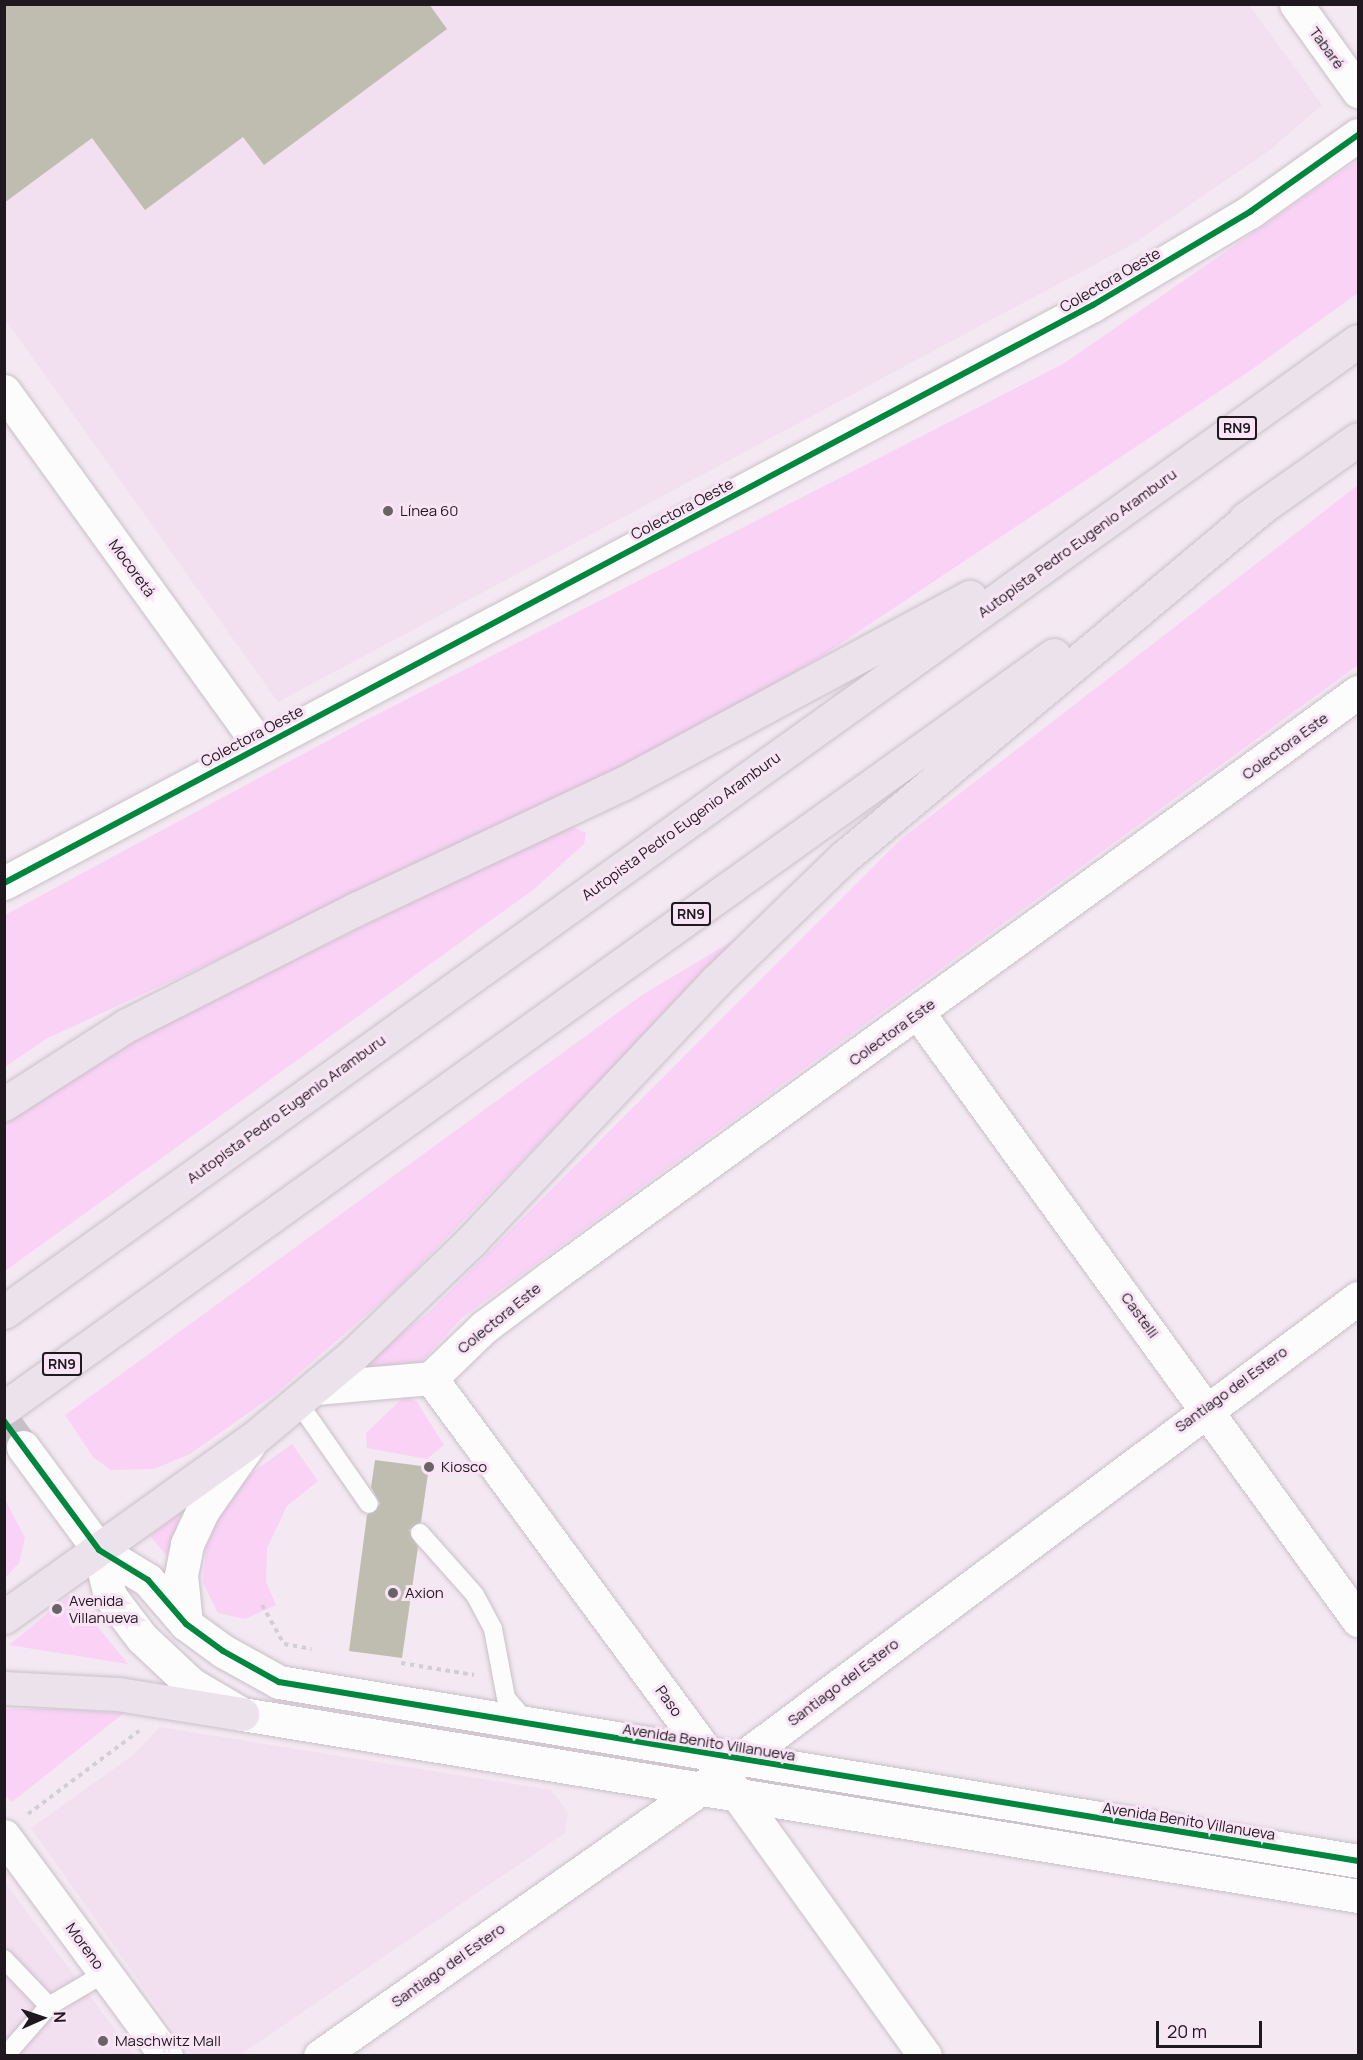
<!DOCTYPE html>
<meta charset="utf-8">
<style>
body{margin:0}
#map{position:relative;width:1363px;height:2060px;overflow:hidden;background:#f4e9f2;font-family:Manrope,sans-serif}
div>[style]{position:absolute}
[style*='--x']{left:calc(var(--x)*1px);top:calc(var(--y)*1px);width:calc(var(--w)*1px);rotate:calc(var(--a)*1deg)}
.built>*{inset:0;background:#f2dff0}
.green>*{inset:0;background:#f9d2f5}
.building>*{inset:0;background:#bebdaf}
.tertiary-tunnel>*{height:33px;margin-top:-16.5px;transform-origin:0;background:repeating-linear-gradient(90deg,#c9bfc8 0 33px,transparent 0 49px)}
.path>*{height:4px;margin-top:-2px;transform-origin:0;background:repeating-linear-gradient(90deg,#d2cfd2 0 4.5px,transparent 0 9px)}
.roads{filter:drop-shadow(0 0 2px #c9c0c8) drop-shadow(0 0 2px #c9c0c8)}
.service>*{height:18px;margin:-9px;padding:0 9px;transform-origin:9px;border-radius:9px;background:#fdfcfd}
.minor>*{height:33px;margin:-16.5px;padding:0 16.5px;transform-origin:16.5px;border-radius:16.5px;background:#fdfcfd}
.tertiary>*{height:33px;margin:-16.5px;padding:0 16.5px;transform-origin:16.5px;border-radius:16.5px;background:#fdfcfd}
.motorway>*{height:33px;margin:-16.5px;padding:0 16.5px;transform-origin:16.5px;border-radius:16.5px;background:#ece2eb}
.cycleway>*{height:6px;margin:-3px;padding:0 3px;transform-origin:3px;border-radius:3px;background:#00873e}
.dots>*{width:16px;height:16px;translate:-50% -50%;box-sizing:border-box;border:3px solid #f9e4f6;border-radius:50%}
span{translate:-50% -50%;white-space:nowrap;text-align:center;line-height:1.15;-webkit-text-stroke:6px #f9e4f6;paint-order:stroke}
.shield-label span{padding:2px 4px;background:#f9e4f6;border:2px solid;border-radius:4px;-webkit-text-stroke-width:0}
.shield-label{font-size:14px;color:#1f181f;font-weight:700}
.street-label{font-size:15px;color:#1f181f}
.poi-label{font-size:15px;color:#1f181f}
.left{translate:0 -50%;text-align:left}
.frame{position:absolute;inset:0;border:6px solid #1f181f;pointer-events:none}
.north{position:absolute;left:12px;top:1988px;width:60px;height:60px;-webkit-text-stroke:4px #f9e4f6;paint-order:stroke;rotate:87deg;font-size:16px;font-weight:700;line-height:24px;text-align:center;color:#1f181f}
.north::after{content:'';display:block;margin:auto;width:21px;height:27px;background:#1f181f;clip-path:polygon(50% 0,100% 100%,50% 72%,0 100%)}
.scale{position:absolute;left:1156px;top:2021px;width:106px;height:27px;box-sizing:border-box;border:3px solid #1f181f;border-top:0;padding-left:8px;font-size:18px;line-height:21px;white-space:nowrap;color:#1f181f;-webkit-text-stroke:4px #f9e4f6;paint-order:stroke}
</style>
<div id="map">
<div class="built">
<i style="clip-path:polygon(4px 5px,1249px 5px,1322px 105px,1270px 150px,1133px 244px,278px 702px,5px 319px)"></i>
<i style="clip-path:polygon(160px 1727px,551px 1790px,568px 1813px,565px 1833px,240px 2055px,191px 2055px,31px 1828px,133px 1755px)"></i>
<i style="clip-path:polygon(5px 1883px,134px 2055px,5px 2055px)"></i>
</div>
<div class="green">
<i style="clip-path:polygon(1358px 160px,1358px 293px,1251px 370px,822px 656px,621px 772px,46px 1039px,5px 1067px,5px 915px,368px 719px,1063px 364px)"></i>
<i style="clip-path:polygon(1358px 485px,1358px 665px,463px 1317px,418px 1365px,354px 1370px,428px 1313px,901px 839px)"></i>
<i style="clip-path:polygon(569px 825px,586px 833px,584px 844px,533px 890px,5px 1271px,5px 1124px,33px 1100px,106px 1053px)"></i>
<i style="clip-path:polygon(744px 934px,396px 1289px,274px 1395px,190px 1454px,154px 1469px,111px 1470px,93px 1457px,65px 1415px,642px 995px)"></i>
<i style="clip-path:polygon(405px 1396px,417px 1402px,444px 1445px,427px 1459px,367px 1448px,366px 1433px)"></i>
<i style="clip-path:polygon(292px 1444px,318px 1481px,287px 1506px,267px 1548px,266px 1582px,276px 1605px,245px 1619px,218px 1613px,203px 1583px,206px 1546px,228px 1499px,253px 1472px)"></i>
<i style="clip-path:polygon(5px 1499px,25px 1538px,19px 1563px,5px 1578px)"></i>
<i style="clip-path:polygon(182px 1511px,167px 1556px,150px 1536px)"></i>
<i style="clip-path:polygon(71px 1594px,128px 1664px,9px 1645px)"></i>
<i style="clip-path:polygon(4px 1709px,59px 1709px,124px 1713px,12px 1802px,5px 1795px)"></i>
</div>
<div class="building">
<i style="clip-path:polygon(4px 4px,429px 4px,447px 29px,264px 165px,243px 137px,145px 210px,92px 138px,4px 203px)"></i>
<i style="clip-path:polygon(375px 1460px,429px 1467px,421px 1522px,409px 1530px,418px 1547px,402px 1658px,349px 1651px,367px 1515px,380px 1504px,371px 1487px)"></i>
</div>
<div class="tertiary-tunnel">
<i style="--x:4;--y:1421;--w:32;--a:54"></i>
</div>
<div class="path">
<i style="--x:262;--y:1605;--w:45;--a:60.6"></i>
<i style="--x:284;--y:1644;--w:28;--a:10"></i>
<i style="--x:401;--y:1663;--w:74;--a:9.3"></i>
<i style="--x:28;--y:1814;--w:139;--a:-36.8"></i>
</div>
<div class="roads">
<div class="service">
<i style="--x:298;--y:1402;--w:124;--a:55.2"></i>
<i style="--x:420;--y:1533;--w:83;--a:48.4"></i>
<i style="--x:475;--y:1595;--w:38;--a:62"></i>
<i style="--x:493;--y:1629;--w:70;--a:79.3"></i>
<i style="--x:506;--y:1698;--w:29;--a:49"></i>
<i style="--x:4;--y:1959;--w:65;--a:46.2"></i>
<i style="--x:5;--y:2056;--w:67;--a:-48.7"></i>
<i style="--x:49;--y:2006;--w:65;--a:-30.5"></i>
</div>
<div class="minor">
<i style="--x:1296;--y:4;--w:107;--a:54.5"></i>
<i style="--x:4;--y:391;--w:436;--a:54.2"></i>
<i style="--x:918;--y:1013;--w:750;--a:54.06"></i>
<i style="--x:925;--y:2056;--w:348;--a:-125.7"></i>
<i style="--x:722;--y:1773;--w:794;--a:-36.75"></i>
</div>
<div class="tertiary">
<i style="--x:4;--y:883;--w:1233;--a:-27.96"></i>
<i style="--x:1093;--y:305;--w:184;--a:-30.7"></i>
<i style="--x:1251;--y:211;--w:131;--a:-35.4"></i>
<i style="--x:315;--y:1388;--w:116;--a:-4.9"></i>
<i style="--x:431;--y:1378;--w:74;--a:-43.9"></i>
<i style="--x:484;--y:1327;--w:85;--a:-36.9"></i>
<i style="--x:552;--y:1276;--w:995;--a:-35.93"></i>
<i style="--x:23;--y:1447;--w:128;--a:53.6"></i>
<i style="--x:99;--y:1550;--w:57;--a:31.5"></i>
<i style="--x:148;--y:1580;--w:58;--a:49.2"></i>
<i style="--x:186;--y:1624;--w:46;--a:36.1"></i>
<i style="--x:223;--y:1651;--w:64;--a:29"></i>
<i style="--x:279;--y:1682;--w:1094;--a:9.42"></i>
<i style="--x:99;--y:1550;--w:47;--a:76.6"></i>
<i style="--x:110;--y:1596;--w:53;--a:52.7"></i>
<i style="--x:142;--y:1638;--w:67;--a:43.2"></i>
<i style="--x:191;--y:1684;--w:59;--a:30.5"></i>
<i style="--x:242;--y:1714;--w:1131;--a:9.26"></i>
<i style="--x:186;--y:1624;--w:49;--a:-95.8"></i>
<i style="--x:181;--y:1575;--w:32;--a:-79"></i>
<i style="--x:187;--y:1544;--w:38;--a:-65"></i>
<i style="--x:203;--y:1510;--w:82;--a:-55"></i>
<i style="--x:4;--y:1836;--w:273;--a:53.6"></i>
<i style="--x:320;--y:2056;--w:492;--a:-35.1"></i>
<i style="--x:722;--y:1773;--w:491;--a:-126.4"></i>
</div>
<div class="motorway">
<i style="--x:1245;--y:519;--w:138;--a:-35.3"></i>
<i style="--x:4;--y:1104;--w:146;--a:-32.7"></i>
<i style="--x:127;--y:1025;--w:257;--a:-26.9"></i>
<i style="--x:356;--y:909;--w:294;--a:-25.2"></i>
<i style="--x:622;--y:784;--w:395;--a:-28.3"></i>
<i style="--x:4;--y:1312;--w:1666;--a:-35.65"></i>
<i style="--x:4;--y:1408;--w:1292;--a:-35.65"></i>
<i style="--x:4;--y:1617;--w:306;--a:-35.6"></i>
<i style="--x:253;--y:1439;--w:129;--a:-40"></i>
<i style="--x:352;--y:1356;--w:167;--a:-44"></i>
<i style="--x:472;--y:1240;--w:356;--a:-46.7"></i>
<i style="--x:716;--y:981;--w:177;--a:-44.1"></i>
<i style="--x:843;--y:858;--w:547;--a:-39.95"></i>
<i style="--x:4;--y:1688;--w:114;--a:3"></i>
<i style="--x:118;--y:1694;--w:126;--a:9.2"></i>
</div>
</div>
<div class="cycleway">
<i style="--x:4;--y:883;--w:1233;--a:-27.96"></i>
<i style="--x:1093;--y:305;--w:184;--a:-30.7"></i>
<i style="--x:1251;--y:211;--w:131;--a:-35.4"></i>
<i style="--x:4;--y:1421;--w:160;--a:53.6"></i>
<i style="--x:99;--y:1550;--w:57;--a:31.5"></i>
<i style="--x:148;--y:1580;--w:58;--a:49.2"></i>
<i style="--x:186;--y:1624;--w:46;--a:36.1"></i>
<i style="--x:223;--y:1651;--w:64;--a:29"></i>
<i style="--x:279;--y:1682;--w:1094;--a:9.42"></i>
</div>
<div class="dots">
<i style="left:388px;top:511px;background:#6a6169"></i>
<i style="left:429px;top:1467px;background:#6a6169"></i>
<i style="left:393px;top:1593px;background:#6a6169"></i>
<i style="left:57px;top:1609px;background:#6a6169"></i>
<i style="left:103px;top:2041px;background:#6a6169"></i>
</div>
<div class="shield-label">
<span style="left:1237px;top:428px">RN9</span>
<span style="left:691px;top:914px">RN9</span>
<span style="left:62px;top:1364px">RN9</span>
</div>
<div class="street-label">
<span style="left:1327px;top:48px;rotate:54deg">Tabaré</span>
<span style="left:1110px;top:280px;rotate:-30deg">Colectora Oeste</span>
<span style="left:682px;top:509px;rotate:-28deg">Colectora Oeste</span>
<span style="left:1077px;top:543px;rotate:-36deg">Autopista Pedro Eugenio Aramburu</span>
<span style="left:132px;top:568px;rotate:54deg">Mocoretá</span>
<span style="left:252px;top:736px;rotate:-28deg">Colectora Oeste</span>
<span style="left:1285px;top:746px;rotate:-36deg">Colectora Este</span>
<span style="left:681px;top:826px;rotate:-36deg">Autopista Pedro Eugenio Aramburu</span>
<span style="left:892px;top:1032px;rotate:-36deg">Colectora Este</span>
<span style="left:286px;top:1109px;rotate:-36deg">Autopista Pedro Eugenio Aramburu</span>
<span style="left:1140px;top:1315px;rotate:54deg">Castelli</span>
<span style="left:499px;top:1318px;rotate:-39deg">Colectora Este</span>
<span style="left:1231px;top:1389px;rotate:-36deg">Santiago del Estero</span>
<span style="left:843px;top:1682px;rotate:-37deg">Santiago del Estero</span>
<span style="left:669px;top:1701px;rotate:54deg">Paso</span>
<span style="left:709px;top:1742px;rotate:9deg">Avenida Benito Villanueva</span>
<span style="left:1189px;top:1821px;rotate:9deg">Avenida Benito Villanueva</span>
<span style="left:85px;top:1946px;rotate:54deg">Moreno</span>
<span style="left:448px;top:1965px;rotate:-35deg">Santiago del Estero</span>
</div>
<div class="poi-label">
<span class="left" style="left:400px;top:511px">Línea 60</span>
<span class="left" style="left:441px;top:1467px">Kiosco</span>
<span class="left" style="left:405px;top:1593px">Axion</span>
<span class="left" style="left:69px;top:1609px">Avenida<br>Villanueva</span>
<span class="left" style="left:115px;top:2041px">Maschwitz Mall</span>
</div>
<div class="frame"></div>
<div class="north">N</div>
<div class="scale">20 m</div>
</div>
